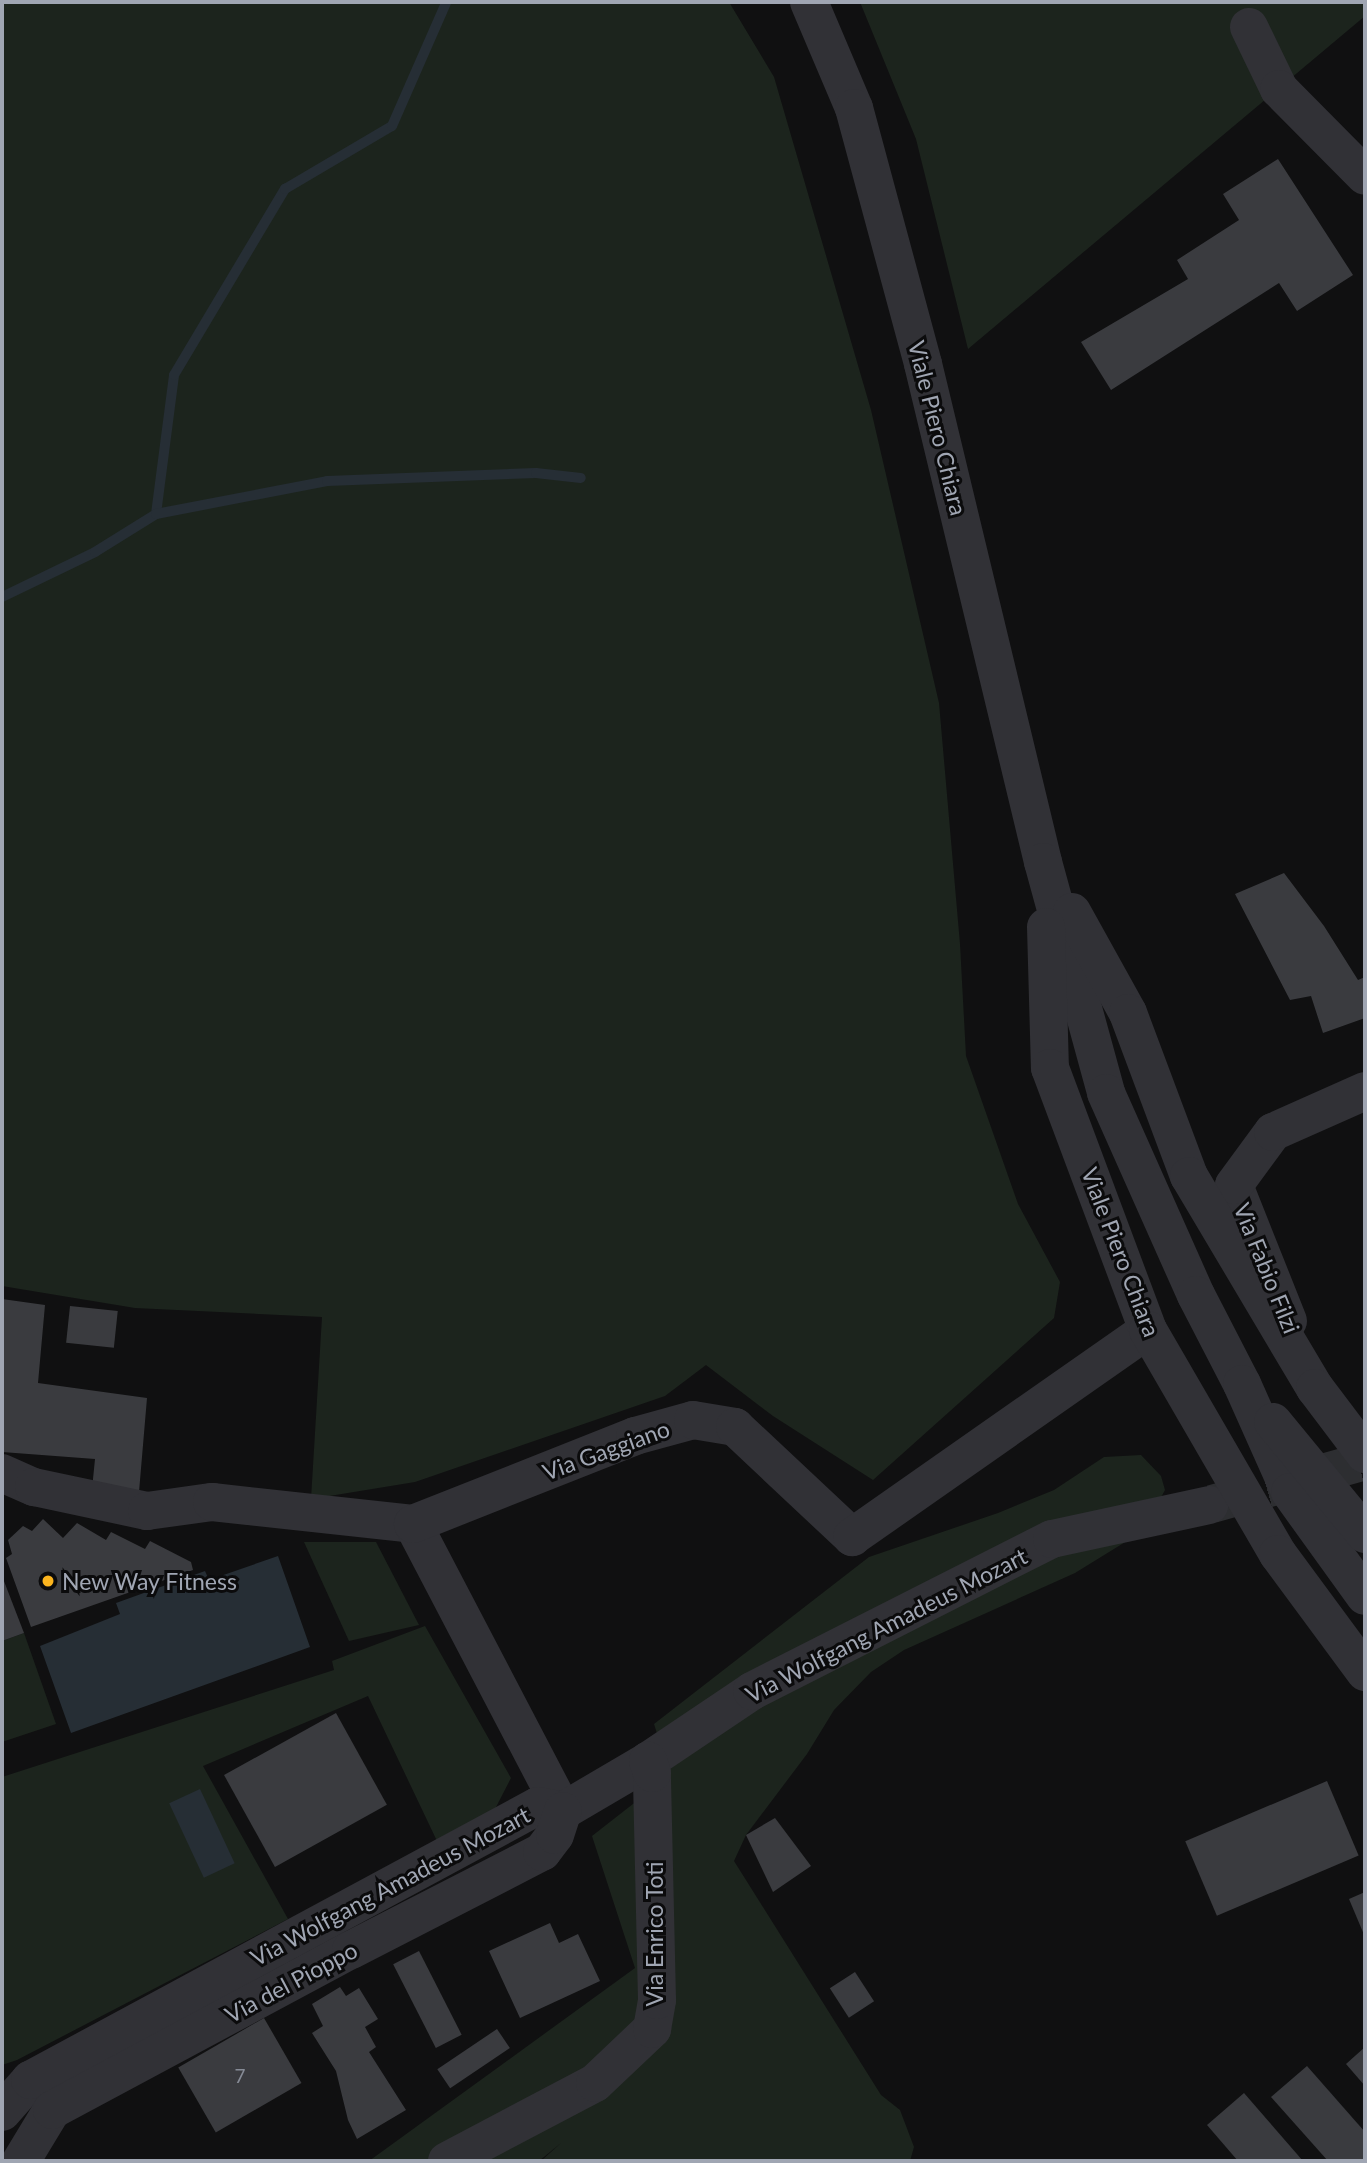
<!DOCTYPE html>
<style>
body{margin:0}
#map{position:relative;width:1367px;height:2163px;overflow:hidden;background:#101011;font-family:Lato,sans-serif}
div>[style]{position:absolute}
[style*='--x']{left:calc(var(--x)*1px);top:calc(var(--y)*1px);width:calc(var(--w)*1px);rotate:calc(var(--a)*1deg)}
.green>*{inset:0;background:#1c241d}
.water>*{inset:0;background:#262e35;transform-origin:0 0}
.stream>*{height:10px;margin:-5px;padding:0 5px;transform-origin:5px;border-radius:5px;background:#262e35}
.building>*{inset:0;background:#3a3b3f;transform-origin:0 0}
.minor-tunnel>*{height:38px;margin-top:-19px;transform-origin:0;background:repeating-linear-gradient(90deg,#2d2e31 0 38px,transparent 0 57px)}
.minor>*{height:38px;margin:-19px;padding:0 19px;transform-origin:19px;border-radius:19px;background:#313136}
.tertiary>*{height:38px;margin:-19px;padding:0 19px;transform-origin:19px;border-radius:19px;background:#313136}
.dots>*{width:19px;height:19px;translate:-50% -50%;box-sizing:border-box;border:4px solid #0b0b0c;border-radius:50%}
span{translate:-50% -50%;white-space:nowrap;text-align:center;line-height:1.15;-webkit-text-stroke:6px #0b0b0c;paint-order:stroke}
.number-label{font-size:19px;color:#868b96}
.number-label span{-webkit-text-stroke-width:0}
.street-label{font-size:23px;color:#a0a6b3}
.poi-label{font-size:23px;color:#a0a6b3}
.left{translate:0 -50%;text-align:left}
.frame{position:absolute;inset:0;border:4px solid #a0a6b3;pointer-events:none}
</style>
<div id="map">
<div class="green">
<i style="clip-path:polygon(2px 2px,729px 2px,774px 77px,871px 410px,939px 703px,960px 944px,966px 1056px,1018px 1204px,1060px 1282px,1054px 1318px,873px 1480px,773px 1416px,706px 1365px,665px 1396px,415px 1482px,311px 1499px,322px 1317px,135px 1308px,2px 1286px)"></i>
<i style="clip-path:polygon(860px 2px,1365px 2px,1365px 16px,968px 349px,916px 139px)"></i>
<i style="clip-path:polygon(1141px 1455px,1161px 1476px,1165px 1490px,1152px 1514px,1135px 1536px,1075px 1573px,904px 1650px,871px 1672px,834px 1710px,807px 1754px,746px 1835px,734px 1861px,881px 2095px,900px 2110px,914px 2147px,910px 2161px,541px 2161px,561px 2143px,539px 2161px,369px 2161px,635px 1968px,592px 1836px,670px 1775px,654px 1724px,869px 1557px,998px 1513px,1054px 1490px,1104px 1457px)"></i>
<i style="clip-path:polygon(304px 1542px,376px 1542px,419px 1625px,349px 1641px)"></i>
<i style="clip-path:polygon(425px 1626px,511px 1778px,494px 1811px,437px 1841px,368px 1696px,203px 1766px,288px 1919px,17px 2060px,2px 2065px,2px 1777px,334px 1670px,332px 1661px)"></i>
<i style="clip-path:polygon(24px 1633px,56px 1724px,2px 1742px,2px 1641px)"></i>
</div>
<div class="water">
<i style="clip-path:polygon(278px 1556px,310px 1647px,71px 1733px,40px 1646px,120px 1614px,116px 1603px,205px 1571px,209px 1580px)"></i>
<i style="left:200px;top:1789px;width:82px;height:34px;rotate:65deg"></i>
</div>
<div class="stream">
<i style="--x:156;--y:514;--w:140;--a:-82.6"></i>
<i style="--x:174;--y:375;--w:217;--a:-59.2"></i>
<i style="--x:285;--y:189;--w:124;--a:-30.5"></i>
<i style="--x:392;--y:126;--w:134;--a:-66.3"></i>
<i style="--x:2;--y:597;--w:103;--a:-25.8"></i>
<i style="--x:95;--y:552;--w:72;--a:-31.9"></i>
<i style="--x:156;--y:514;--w:174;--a:-10.9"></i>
<i style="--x:327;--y:481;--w:209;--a:-2.2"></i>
<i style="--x:536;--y:473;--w:45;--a:6.3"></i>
</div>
<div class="building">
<i style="clip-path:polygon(1278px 159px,1353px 275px,1297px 311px,1279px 283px,1111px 390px,1081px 342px,1188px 279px,1177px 260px,1239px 220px,1223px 194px)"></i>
<i style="clip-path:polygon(1284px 873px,1324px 926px,1358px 980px,1365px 977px,1365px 1018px,1323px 1033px,1311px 996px,1290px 1000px,1235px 894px)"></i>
<i style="clip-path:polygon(2px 1299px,45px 1305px,38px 1383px,147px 1398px,139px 1492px,92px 1489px,95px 1459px,2px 1452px)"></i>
<i style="left:70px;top:1306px;width:48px;height:37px;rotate:6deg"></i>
<i style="clip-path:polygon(43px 1519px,63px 1538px,77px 1523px,106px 1540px,111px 1532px,145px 1549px,150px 1541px,191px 1562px,193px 1570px,31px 1627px,6px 1558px,12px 1554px,8px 1540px,23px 1526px,32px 1531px)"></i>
<i style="clip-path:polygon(2px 1576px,24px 1633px,2px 1641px)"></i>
<i style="left:336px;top:1713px;width:105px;height:128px;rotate:61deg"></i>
<i style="left:1327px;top:1781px;width:81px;height:154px;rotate:67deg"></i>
<i style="clip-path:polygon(775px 1818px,811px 1866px,773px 1892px,746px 1835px)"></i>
<i style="clip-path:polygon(1365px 1892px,1365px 1937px,1349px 1899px)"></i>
<i style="clip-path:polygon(550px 1923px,559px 1943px,578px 1934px,600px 1981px,520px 2018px,489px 1951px)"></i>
<i style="left:419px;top:1951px;width:94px;height:29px;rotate:63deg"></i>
<i style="left:855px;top:1972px;width:35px;height:30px;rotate:57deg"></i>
<i style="clip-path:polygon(340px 1987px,346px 1996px,359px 1988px,378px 2019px,365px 2027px,376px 2047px,369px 2052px,406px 2110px,357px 2139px,348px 2120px,336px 2071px,312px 2033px,323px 2026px,312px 2004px)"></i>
<i style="left:264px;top:2018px;width:75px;height:99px;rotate:60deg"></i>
<i style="left:497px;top:2029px;width:23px;height:72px;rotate:56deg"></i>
<i style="clip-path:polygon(1365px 2047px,1365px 2086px,1346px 2064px)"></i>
<i style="clip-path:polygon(1307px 2066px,1365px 2132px,1365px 2161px,1328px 2161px,1271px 2097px)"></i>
<i style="clip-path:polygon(1244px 2093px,1303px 2161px,1238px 2161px,1207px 2125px)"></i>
</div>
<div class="minor-tunnel">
<i style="--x:1212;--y:1504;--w:159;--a:-15.7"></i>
</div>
<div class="minor">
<i style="--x:1249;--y:27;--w:69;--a:64.2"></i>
<i style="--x:1279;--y:89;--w:122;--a:45.3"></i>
<i style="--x:1288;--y:1321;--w:146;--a:-111.7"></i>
<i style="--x:1234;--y:1185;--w:66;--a:-53.7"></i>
<i style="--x:1273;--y:1132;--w:101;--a:-24"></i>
<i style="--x:2;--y:1473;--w:35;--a:24"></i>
<i style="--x:34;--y:1487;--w:116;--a:12"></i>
<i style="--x:147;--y:1511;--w:66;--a:-7.9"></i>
<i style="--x:212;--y:1502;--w:202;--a:6.2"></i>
<i style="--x:563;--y:1811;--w:324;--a:-117.6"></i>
<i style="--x:413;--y:1524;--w:239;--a:-21.6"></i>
<i style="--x:635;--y:1436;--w:60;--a:-15.4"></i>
<i style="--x:693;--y:1420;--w:43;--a:9.5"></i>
<i style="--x:735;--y:1427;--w:161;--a:43.2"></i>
<i style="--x:852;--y:1537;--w:361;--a:-35"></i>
<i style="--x:2;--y:2112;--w:43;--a:-48.8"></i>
<i style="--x:30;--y:2080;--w:577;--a:-28.34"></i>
<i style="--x:538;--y:1806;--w:25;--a:11"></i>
<i style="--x:563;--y:1811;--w:99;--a:-30.5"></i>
<i style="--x:648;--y:1761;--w:125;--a:-33.9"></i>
<i style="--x:752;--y:1691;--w:336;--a:-26.9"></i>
<i style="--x:1052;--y:1539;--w:161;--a:-12.2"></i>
<i style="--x:21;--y:2161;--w:60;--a:-58.7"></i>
<i style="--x:52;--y:2110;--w:339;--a:-28.2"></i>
<i style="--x:351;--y:1950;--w:215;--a:-27.2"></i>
<i style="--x:542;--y:1852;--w:21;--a:-53"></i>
<i style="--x:555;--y:1835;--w:25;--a:-72"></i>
<i style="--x:447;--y:2161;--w:167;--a:-27.8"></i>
<i style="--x:595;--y:2083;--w:79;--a:-43.5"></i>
<i style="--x:652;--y:2029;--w:29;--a:-80"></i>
<i style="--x:657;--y:2000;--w:227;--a:-91.3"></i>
<i style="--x:652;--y:1773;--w:13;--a:-108"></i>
</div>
<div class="tertiary">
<i style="--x:809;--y:2;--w:115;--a:67"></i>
<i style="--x:854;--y:108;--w:265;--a:74.9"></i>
<i style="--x:923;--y:364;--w:512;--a:76.45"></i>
<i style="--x:1043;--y:862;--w:239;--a:74.7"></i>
<i style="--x:1106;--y:1093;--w:221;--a:66"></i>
<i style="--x:1196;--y:1295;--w:100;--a:62.7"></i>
<i style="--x:1242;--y:1384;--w:118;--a:66"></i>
<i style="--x:1290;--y:1492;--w:128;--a:54.2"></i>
<i style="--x:1072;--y:912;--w:115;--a:61"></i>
<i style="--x:1128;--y:1013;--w:174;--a:69.5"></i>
<i style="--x:1189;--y:1176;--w:247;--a:59.3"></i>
<i style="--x:1315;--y:1388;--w:83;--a:52.9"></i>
<i style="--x:1046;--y:927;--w:141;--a:88.4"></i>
<i style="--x:1050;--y:1068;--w:280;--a:69.5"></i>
<i style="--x:1148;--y:1330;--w:259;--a:59.9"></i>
<i style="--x:1278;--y:1554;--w:147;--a:53.6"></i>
<i style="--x:1273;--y:1422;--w:145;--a:50.6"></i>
</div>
<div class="dots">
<i style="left:48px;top:1581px;background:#fbb41e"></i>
</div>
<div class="number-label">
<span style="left:240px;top:2076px">7</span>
</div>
<div class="street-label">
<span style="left:938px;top:428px;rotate:76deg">Viale Piero Chiara</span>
<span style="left:1121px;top:1252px;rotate:69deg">Viale Piero Chiara</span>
<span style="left:1267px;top:1268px;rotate:68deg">Via Fabio Filzi</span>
<span style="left:606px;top:1450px;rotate:-20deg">Via Gaggiano</span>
<span style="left:886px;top:1625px;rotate:-27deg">Via Wolfgang Amadeus Mozart</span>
<span style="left:390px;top:1886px;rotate:-28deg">Via Wolfgang Amadeus Mozart</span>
<span style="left:654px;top:1934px;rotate:-90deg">Via Enrico Toti</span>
<span style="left:291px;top:1982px;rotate:-28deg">Via del Pioppo</span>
</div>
<div class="poi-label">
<span class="left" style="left:62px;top:1581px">New Way Fitness</span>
</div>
<div class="frame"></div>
</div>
